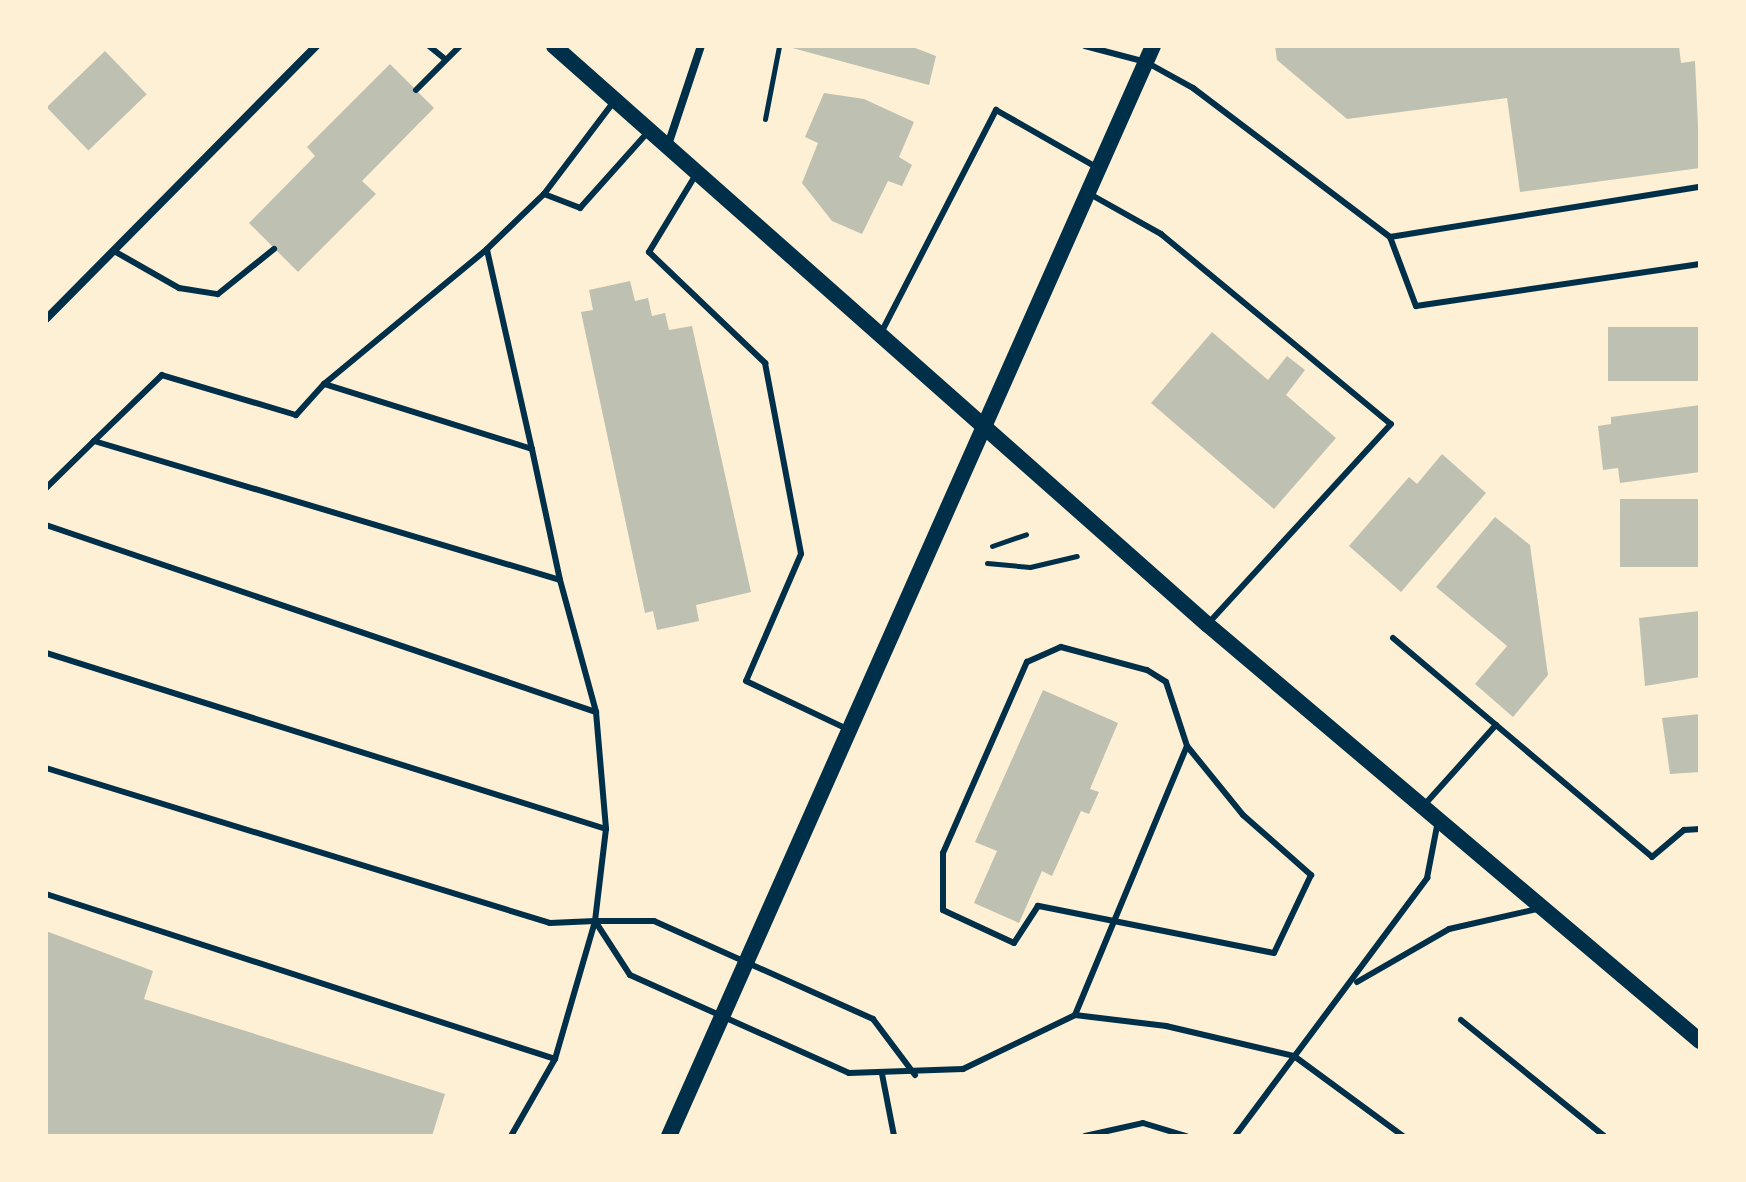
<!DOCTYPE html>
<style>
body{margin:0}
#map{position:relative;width:1746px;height:1182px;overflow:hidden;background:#fdf0d5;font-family:Quicksand,sans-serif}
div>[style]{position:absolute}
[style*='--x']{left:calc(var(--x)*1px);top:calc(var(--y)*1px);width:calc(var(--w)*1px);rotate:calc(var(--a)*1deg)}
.building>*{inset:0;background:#bec0b2;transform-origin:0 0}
.path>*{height:5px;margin:-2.5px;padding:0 2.5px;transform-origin:2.5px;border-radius:2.5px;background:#003049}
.service>*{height:6px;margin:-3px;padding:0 3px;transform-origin:3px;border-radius:3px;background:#003049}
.minor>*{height:8px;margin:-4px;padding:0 4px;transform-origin:4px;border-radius:4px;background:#003049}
.secondary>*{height:16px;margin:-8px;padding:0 8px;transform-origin:8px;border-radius:8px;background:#003049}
span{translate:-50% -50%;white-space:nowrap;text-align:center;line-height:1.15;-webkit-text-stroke:8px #fdf0d5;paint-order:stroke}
.frame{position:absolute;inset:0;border:48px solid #fdf0d5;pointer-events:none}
</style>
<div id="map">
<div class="building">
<i style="clip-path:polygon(785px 46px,910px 46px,936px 56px,929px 85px)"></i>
<i style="clip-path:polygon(1275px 46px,1679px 46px,1681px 63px,1695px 61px,1700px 168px,1520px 192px,1507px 98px,1347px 119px,1277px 60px)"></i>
<i style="left:105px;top:51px;width:60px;height:81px;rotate:46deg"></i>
<i style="clip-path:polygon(390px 64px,434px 108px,362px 181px,376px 194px,298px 272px,249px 223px,315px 156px,307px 147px)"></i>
<i style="clip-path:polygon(824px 93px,864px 99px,914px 122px,899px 157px,912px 165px,902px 186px,888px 181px,862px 234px,832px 221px,802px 183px,818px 143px,805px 137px)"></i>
<i style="clip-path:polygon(630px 281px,635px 301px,648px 298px,652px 316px,665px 313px,669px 330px,692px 326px,751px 592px,696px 605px,699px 621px,657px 630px,653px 611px,645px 613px,581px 312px,593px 310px,589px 290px)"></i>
<i style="left:1700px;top:327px;width:54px;height:92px;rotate:90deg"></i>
<i style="clip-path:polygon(1212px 332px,1268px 380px,1287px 356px,1305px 370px,1286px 395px,1336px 438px,1274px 509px,1151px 403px)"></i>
<i style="clip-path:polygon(1700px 405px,1700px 472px,1620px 483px,1618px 468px,1603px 470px,1598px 426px,1611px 424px,1611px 417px)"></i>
<i style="clip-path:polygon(1442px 454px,1486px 493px,1401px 592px,1349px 546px,1409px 477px,1417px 484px)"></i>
<i style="left:1700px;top:499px;width:68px;height:80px;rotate:90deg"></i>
<i style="clip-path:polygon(1495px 517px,1530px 545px,1548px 675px,1513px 717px,1475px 684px,1507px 646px,1436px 587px)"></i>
<i style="clip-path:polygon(1700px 611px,1700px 677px,1645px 686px,1639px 618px)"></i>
<i style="clip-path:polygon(1043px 690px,1118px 723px,1090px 789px,1099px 792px,1089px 814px,1081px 811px,1052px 876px,1042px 871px,1019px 923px,974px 903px,997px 851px,975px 842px)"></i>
<i style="clip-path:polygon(1700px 714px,1700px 772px,1670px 774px,1662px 718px)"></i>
<i style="clip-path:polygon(46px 931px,153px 971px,144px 999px,445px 1094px,432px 1136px,46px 1136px)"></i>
</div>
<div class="path">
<i style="--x:765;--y:119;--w:74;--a:-79.1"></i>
<i style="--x:992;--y:546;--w:36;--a:-19"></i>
<i style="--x:987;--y:563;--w:43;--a:5.3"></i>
<i style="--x:1030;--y:567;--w:48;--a:-13.2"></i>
</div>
<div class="service">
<i style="--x:429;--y:46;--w:19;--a:39"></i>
<i style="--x:1085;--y:46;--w:63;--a:14.7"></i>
<i style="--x:1146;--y:62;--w:54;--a:29"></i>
<i style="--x:1193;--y:88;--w:247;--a:37.1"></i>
<i style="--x:1390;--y:237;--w:74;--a:69.4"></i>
<i style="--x:1416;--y:306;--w:287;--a:-8.4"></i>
<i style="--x:416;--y:90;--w:62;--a:-45"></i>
<i style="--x:695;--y:176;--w:89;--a:121.2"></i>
<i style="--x:649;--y:252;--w:161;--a:43.7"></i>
<i style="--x:765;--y:363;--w:194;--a:79.3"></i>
<i style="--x:801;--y:554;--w:138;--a:113.4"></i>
<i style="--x:746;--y:681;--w:114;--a:25.4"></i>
<i style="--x:1088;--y:193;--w:84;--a:29.3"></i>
<i style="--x:1161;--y:234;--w:298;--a:39.6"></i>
<i style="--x:1391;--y:424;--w:271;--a:132.5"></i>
<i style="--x:544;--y:194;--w:39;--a:21"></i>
<i style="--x:580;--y:208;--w:101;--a:-48.2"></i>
<i style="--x:1390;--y:237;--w:314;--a:-9.2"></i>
<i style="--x:487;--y:250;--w:204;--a:77.3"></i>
<i style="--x:114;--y:251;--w:75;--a:29.6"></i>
<i style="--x:179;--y:288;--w:39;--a:9"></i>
<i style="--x:218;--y:294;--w:72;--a:-38.8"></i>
<i style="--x:882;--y:331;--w:249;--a:-62.7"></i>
<i style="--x:996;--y:110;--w:115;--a:29.7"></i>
<i style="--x:324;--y:384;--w:212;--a:-39.6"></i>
<i style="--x:487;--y:249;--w:79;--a:-44"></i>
<i style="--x:544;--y:194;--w:118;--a:-52.9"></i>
<i style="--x:46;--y:488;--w:67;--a:-44.4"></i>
<i style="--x:94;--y:441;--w:486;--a:16.6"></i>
<i style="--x:560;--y:580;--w:134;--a:-102.1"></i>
<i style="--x:532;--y:449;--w:218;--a:-162.6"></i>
<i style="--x:324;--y:384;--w:42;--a:132.1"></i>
<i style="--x:296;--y:415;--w:140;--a:-163.4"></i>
<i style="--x:162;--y:375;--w:95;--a:135.9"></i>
<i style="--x:46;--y:525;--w:581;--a:18.78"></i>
<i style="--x:596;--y:712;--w:117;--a:85.1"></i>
<i style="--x:606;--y:829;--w:587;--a:-162.55"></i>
<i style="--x:560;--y:580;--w:137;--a:74.7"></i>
<i style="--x:1393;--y:638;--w:339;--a:40.2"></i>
<i style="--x:1652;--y:857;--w:42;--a:-40.2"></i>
<i style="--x:1684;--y:830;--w:16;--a:-4"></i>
<i style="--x:1061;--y:647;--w:89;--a:15"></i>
<i style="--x:1147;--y:670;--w:22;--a:32"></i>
<i style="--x:1166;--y:682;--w:67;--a:71.8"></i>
<i style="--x:1187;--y:746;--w:89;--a:50.9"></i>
<i style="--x:1243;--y:815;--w:91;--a:41.4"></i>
<i style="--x:1311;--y:875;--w:86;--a:115.4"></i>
<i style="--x:1274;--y:953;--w:241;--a:-168.7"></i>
<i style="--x:1038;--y:906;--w:44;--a:123"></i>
<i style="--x:1014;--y:943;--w:78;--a:-155.1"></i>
<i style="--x:943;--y:910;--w:57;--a:-90"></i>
<i style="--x:943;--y:853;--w:209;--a:-66.3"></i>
<i style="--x:1027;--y:662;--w:37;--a:-24"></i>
<i style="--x:46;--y:768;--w:527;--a:17.09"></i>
<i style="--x:550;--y:923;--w:45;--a:-2.5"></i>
<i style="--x:595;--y:921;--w:93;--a:-83.2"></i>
<i style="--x:1426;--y:803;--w:105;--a:-48.1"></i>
<i style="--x:46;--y:894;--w:535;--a:17.96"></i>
<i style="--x:555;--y:1059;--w:144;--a:-73.8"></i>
<i style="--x:595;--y:921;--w:64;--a:57.1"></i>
<i style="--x:630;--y:975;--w:240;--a:24.1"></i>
<i style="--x:849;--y:1073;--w:114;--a:-2"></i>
<i style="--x:963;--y:1069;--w:124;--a:-25.7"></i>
<i style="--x:1075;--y:1015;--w:92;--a:6.9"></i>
<i style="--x:1166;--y:1026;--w:131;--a:13.2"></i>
<i style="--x:1294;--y:1056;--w:135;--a:36.3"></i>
<i style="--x:595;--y:921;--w:59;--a:0"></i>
<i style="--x:654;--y:921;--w:240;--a:24.1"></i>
<i style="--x:873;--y:1019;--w:70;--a:53.1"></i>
<i style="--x:1357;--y:982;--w:106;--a:-29.9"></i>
<i style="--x:1449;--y:929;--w:90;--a:-12.8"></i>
<i style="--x:1075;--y:1015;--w:291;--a:-67.4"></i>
<i style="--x:1461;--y:1020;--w:184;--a:39"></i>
<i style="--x:882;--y:1074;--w:63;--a:79"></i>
<i style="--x:511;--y:1136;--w:89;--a:-60.3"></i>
<i style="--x:1085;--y:1136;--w:59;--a:-12.6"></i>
<i style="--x:1143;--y:1123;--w:45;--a:16.8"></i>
<i style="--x:1235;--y:1136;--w:322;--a:-53.3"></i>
<i style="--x:1427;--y:878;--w:58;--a:-79.1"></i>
</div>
<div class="minor">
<i style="--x:668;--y:145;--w:104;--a:-71.6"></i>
<i style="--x:46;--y:319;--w:384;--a:-45.3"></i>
</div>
<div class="secondary">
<i style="--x:554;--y:46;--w:873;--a:41.52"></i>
<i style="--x:1208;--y:625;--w:644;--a:40.22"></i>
<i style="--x:669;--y:1136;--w:1193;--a:-66.06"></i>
</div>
<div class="frame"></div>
</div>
